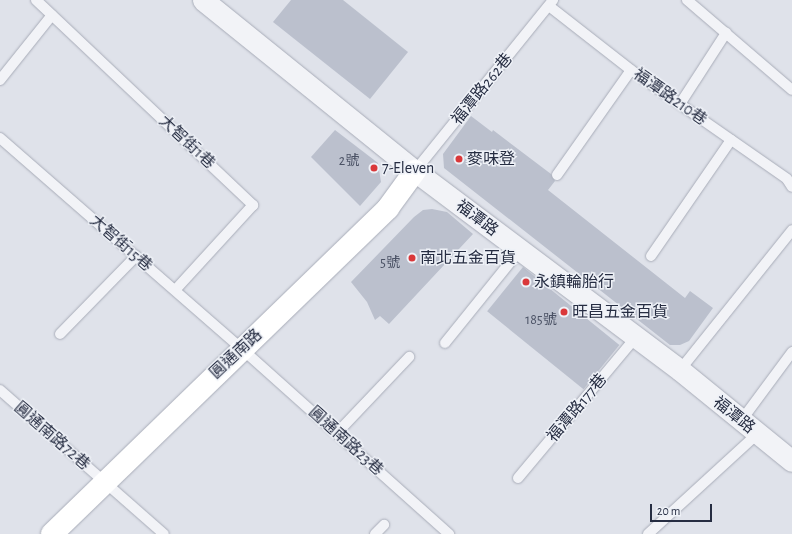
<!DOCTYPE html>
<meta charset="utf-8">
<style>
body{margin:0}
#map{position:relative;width:792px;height:534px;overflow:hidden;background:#dfe2ea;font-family:"Alegreya Sans","Noto Sans TC",sans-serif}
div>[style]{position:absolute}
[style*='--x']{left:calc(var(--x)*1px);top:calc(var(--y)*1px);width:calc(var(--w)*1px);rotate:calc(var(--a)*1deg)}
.building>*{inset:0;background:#bbc0cd;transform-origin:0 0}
.roads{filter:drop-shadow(0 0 1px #a8acb8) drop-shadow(0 0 1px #a8acb8)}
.lane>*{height:10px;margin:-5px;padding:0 5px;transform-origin:5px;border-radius:5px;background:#f2f3f7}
.street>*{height:21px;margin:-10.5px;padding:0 10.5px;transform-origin:10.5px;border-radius:10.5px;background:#f2f3f7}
.secondary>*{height:22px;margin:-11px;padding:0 11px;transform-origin:11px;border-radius:11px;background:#fff}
.dots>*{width:11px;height:11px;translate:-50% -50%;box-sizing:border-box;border:2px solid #eef1f7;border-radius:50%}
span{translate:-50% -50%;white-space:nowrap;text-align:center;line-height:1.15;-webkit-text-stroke:3px #eef1f7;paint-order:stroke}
.number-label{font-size:14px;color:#4b5265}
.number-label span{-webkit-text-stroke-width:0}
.street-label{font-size:16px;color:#262d42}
.poi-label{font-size:16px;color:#262d42}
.left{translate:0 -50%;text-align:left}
.scale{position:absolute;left:650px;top:504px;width:62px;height:18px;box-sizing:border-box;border:2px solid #262d42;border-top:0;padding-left:5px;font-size:12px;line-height:14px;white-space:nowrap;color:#262d42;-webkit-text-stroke:3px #eef1f7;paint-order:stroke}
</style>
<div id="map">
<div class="building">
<i style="clip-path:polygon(291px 0,343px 0,408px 52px,370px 99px,273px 22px)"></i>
<i style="clip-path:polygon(471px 116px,492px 132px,493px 130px,551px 174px,555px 181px,548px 190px,685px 298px,690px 291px,713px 308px,689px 341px,680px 345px,670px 345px,444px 168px,443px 154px)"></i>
<i style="clip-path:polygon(335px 130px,378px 163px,381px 182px,360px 206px,311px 157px)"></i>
<i style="clip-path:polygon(432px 209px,447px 212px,473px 234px,389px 324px,380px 316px,375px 320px,367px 302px,351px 282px,414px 217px,423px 210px)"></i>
<i style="left:523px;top:267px;width:124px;height:57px;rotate:39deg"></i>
</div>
<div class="roads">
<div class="lane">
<i style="--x:36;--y:0;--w:299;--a:43.4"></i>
<i style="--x:253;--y:205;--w:115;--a:132.5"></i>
<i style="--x:687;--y:0;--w:138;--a:40.6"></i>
<i style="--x:549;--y:6;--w:104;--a:38"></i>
<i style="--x:631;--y:70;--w:190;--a:34.9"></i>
<i style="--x:787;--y:179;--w:9;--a:58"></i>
<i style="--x:0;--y:80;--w:83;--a:-51.3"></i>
<i style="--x:680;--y:104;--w:85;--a:-57.1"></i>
<i style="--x:0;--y:138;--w:321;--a:41.1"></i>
<i style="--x:242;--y:349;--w:278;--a:41.8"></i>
<i style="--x:415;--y:171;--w:220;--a:-51.1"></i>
<i style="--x:557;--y:175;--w:128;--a:-54.8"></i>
<i style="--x:651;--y:256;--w:141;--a:-55.4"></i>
<i style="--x:60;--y:334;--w:109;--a:-45.7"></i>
<i style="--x:445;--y:343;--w:119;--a:-51.1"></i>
<i style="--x:680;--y:370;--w:179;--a:-51.3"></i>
<i style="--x:0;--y:390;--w:218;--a:41.3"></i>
<i style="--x:741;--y:421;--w:86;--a:-53.5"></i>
<i style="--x:337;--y:433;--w:105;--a:-46.5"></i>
<i style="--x:518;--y:478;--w:184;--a:-50.1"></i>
<i style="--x:375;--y:534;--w:13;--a:-45"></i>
<i style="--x:648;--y:534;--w:148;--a:-42.5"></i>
</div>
<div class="street">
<i style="--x:203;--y:0;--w:272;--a:38.9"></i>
<i style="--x:415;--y:171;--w:331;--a:36.9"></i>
<i style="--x:680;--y:370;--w:144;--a:39.1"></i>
</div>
<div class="secondary">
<i style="--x:52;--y:534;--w:468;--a:-44.1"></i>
<i style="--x:388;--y:208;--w:46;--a:-53.9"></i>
</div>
</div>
<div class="dots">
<i style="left:459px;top:159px;background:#da383a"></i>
<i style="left:374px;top:168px;background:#da383a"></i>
<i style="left:412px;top:258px;background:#da383a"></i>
<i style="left:526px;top:282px;background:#da383a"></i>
<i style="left:564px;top:312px;background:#da383a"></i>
</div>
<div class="number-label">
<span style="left:349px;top:161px">2號</span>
<span style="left:390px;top:263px">5號</span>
<span style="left:541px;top:320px">185號</span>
</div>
<div class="street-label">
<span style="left:482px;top:89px;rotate:-51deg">福潭路262巷</span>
<span style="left:670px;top:97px;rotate:35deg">福潭路210巷</span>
<span style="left:187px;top:142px;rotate:43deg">大智街1巷</span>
<span style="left:477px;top:218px;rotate:37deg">福潭路</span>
<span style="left:121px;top:243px;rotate:41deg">大智街15巷</span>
<span style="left:236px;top:354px;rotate:-43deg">圓通南路</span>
<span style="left:577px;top:408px;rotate:-50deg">福潭路177巷</span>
<span style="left:734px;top:415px;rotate:39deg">福潭路</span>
<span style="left:52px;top:436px;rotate:41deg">圓通南路72巷</span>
<span style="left:346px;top:441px;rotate:42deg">圓通南路23巷</span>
</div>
<div class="poi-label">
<span class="left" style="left:467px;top:159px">麥味登</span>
<span class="left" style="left:382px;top:168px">7-Eleven</span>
<span class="left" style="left:420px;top:258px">南北五金百貨</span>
<span class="left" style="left:534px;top:282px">永鎮輪胎行</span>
<span class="left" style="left:572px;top:312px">旺昌五金百貨</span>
</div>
<div class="scale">20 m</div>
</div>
